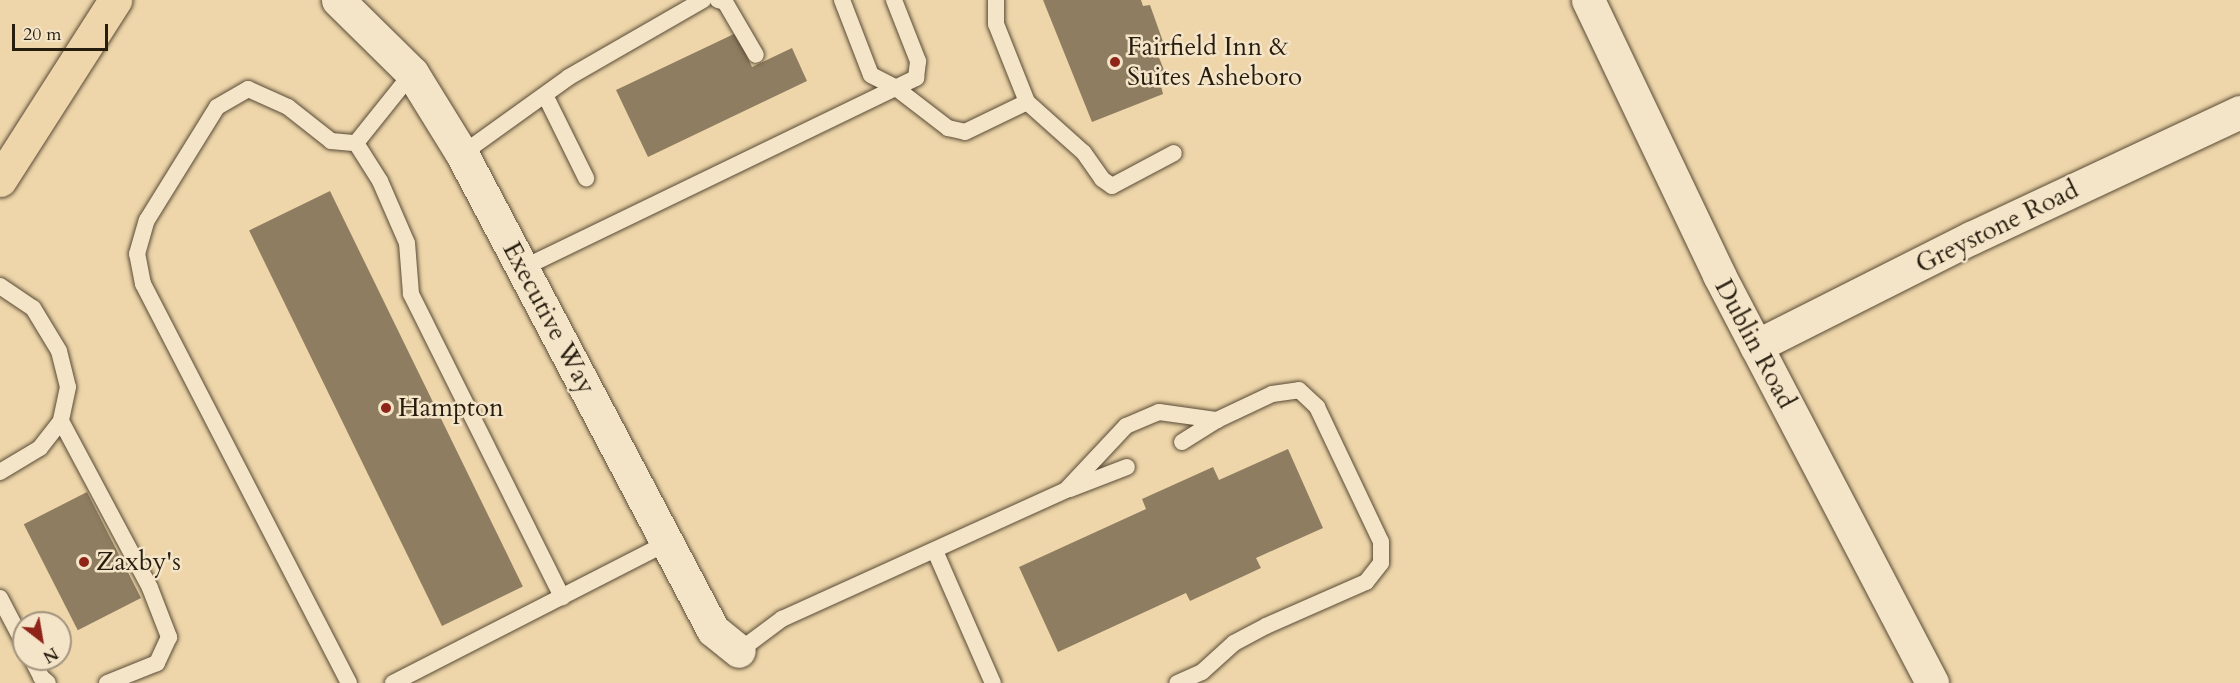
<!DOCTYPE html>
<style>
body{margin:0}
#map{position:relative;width:2240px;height:683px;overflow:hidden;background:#eed6aa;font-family:Cardo,serif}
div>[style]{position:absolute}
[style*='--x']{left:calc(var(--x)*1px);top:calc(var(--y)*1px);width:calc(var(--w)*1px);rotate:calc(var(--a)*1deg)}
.building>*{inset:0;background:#8e7d60;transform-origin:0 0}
.roads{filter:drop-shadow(0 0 2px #594b36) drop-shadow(0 0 2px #594b36)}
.service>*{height:16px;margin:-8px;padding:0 8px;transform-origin:8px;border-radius:8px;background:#f4e4c8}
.minor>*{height:33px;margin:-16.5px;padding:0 16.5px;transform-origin:16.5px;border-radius:16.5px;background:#f4e4c8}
.tertiary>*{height:33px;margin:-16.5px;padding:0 16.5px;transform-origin:16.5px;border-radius:16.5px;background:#f4e4c8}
.primary>*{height:33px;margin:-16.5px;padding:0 16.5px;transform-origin:16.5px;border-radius:16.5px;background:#eed6aa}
.dots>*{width:16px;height:16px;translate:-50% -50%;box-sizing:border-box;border:3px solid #f4e4c8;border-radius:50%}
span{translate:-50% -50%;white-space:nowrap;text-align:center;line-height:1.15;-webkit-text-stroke:5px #f4e4c8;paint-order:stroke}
.poi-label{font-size:26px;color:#271d0f}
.left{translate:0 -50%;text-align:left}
.street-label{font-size:26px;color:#271d0f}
.north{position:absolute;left:12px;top:611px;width:60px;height:60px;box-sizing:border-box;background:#f4e4c8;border:2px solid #a2947e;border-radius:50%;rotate:149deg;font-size:16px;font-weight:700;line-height:24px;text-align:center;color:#271d0f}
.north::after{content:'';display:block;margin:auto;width:21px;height:27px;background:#8f2418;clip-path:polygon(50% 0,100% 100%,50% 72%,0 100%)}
.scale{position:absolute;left:12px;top:24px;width:96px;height:27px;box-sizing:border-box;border:3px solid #271d0f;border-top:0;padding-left:8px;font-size:18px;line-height:21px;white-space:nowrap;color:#271d0f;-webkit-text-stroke:4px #f4e4c8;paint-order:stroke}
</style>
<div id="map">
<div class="building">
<i style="clip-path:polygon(1043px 0,1141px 0,1143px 6px,1150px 5px,1166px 50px,1158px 55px,1164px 70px,1158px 74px,1163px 94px,1092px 122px)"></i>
<i style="clip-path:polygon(736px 33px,752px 67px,792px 48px,807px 81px,648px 157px,616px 90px)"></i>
<i style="left:330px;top:191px;width:440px;height:90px;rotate:64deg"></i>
<i style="clip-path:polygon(1288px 449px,1323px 528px,1256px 558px,1261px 568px,1190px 601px,1186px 593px,1058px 652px,1019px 567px,1146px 509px,1142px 499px,1213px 467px,1219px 480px)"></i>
<i style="left:87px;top:492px;width:119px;height:71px;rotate:63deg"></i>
</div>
<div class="roads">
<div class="service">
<i style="--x:718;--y:0;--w:7;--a:16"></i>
<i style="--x:725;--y:2;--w:61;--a:59.7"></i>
<i style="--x:842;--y:0;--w:80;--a:68.9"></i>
<i style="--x:871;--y:75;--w:28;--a:27"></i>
<i style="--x:896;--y:88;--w:66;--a:37.6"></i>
<i style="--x:948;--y:128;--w:17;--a:13"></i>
<i style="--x:965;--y:132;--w:69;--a:-25.8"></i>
<i style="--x:996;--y:0;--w:24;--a:90"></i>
<i style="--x:996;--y:24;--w:84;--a:68.3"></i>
<i style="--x:1027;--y:102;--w:76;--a:41.8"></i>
<i style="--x:1084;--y:153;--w:32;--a:55"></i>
<i style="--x:1102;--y:179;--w:12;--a:35"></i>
<i style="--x:1112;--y:186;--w:70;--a:-28"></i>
<i style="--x:545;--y:95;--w:93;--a:63.7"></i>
<i style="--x:356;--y:143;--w:45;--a:57.7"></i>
<i style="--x:380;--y:181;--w:68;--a:66.5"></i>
<i style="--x:407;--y:243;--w:51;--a:85.5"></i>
<i style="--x:411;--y:294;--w:339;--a:63.5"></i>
<i style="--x:462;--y:154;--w:132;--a:-35.7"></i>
<i style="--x:569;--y:77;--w:155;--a:-29.9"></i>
<i style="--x:523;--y:268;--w:437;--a:-25.8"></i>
<i style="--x:916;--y:78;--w:17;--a:-83"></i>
<i style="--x:918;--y:61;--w:66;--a:-111.5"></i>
<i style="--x:0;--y:286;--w:40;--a:34"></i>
<i style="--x:33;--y:308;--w:50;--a:58.8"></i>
<i style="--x:59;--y:351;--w:37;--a:76"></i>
<i style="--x:68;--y:387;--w:35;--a:102"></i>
<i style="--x:61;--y:421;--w:34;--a:128"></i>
<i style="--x:40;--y:448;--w:47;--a:149"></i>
<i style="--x:61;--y:421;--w:189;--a:61.9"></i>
<i style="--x:150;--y:588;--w:53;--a:68.8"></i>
<i style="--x:169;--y:637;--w:29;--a:115"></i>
<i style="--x:157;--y:663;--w:54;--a:158.2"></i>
<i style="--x:1182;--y:442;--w:41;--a:-32.2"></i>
<i style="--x:1070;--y:489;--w:61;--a:-21.1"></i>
<i style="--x:935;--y:551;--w:144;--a:66.3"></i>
<i style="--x:0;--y:598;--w:52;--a:62.4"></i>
<i style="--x:739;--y:651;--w:54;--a:-36.7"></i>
<i style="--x:782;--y:619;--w:312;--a:-24.4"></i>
<i style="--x:1066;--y:490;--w:88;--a:-46.8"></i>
<i style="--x:1126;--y:426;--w:36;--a:-23"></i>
<i style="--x:1159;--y:412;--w:59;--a:7.9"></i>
<i style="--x:1217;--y:420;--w:61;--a:-25.3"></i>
<i style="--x:1272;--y:394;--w:27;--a:-8"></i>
<i style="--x:1299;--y:390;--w:25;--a:43"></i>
<i style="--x:1317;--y:407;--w:149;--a:64.6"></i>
<i style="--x:1381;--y:542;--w:21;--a:90"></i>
<i style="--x:1381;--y:563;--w:24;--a:128"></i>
<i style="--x:1366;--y:582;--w:109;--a:156.3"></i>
<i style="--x:1266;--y:626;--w:36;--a:152"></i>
<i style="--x:1234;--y:643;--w:43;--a:137.8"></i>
<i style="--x:1202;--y:672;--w:27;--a:156"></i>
<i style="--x:32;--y:659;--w:20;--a:63"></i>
<i style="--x:41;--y:677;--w:9;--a:41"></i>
<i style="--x:349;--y:683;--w:449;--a:-117.3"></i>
<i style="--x:143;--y:284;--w:31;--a:-101"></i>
<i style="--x:137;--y:254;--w:35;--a:-74"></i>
<i style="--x:147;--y:220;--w:133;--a:-58.2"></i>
<i style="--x:217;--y:107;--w:36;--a:-30"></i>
<i style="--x:248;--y:89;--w:44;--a:24.2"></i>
<i style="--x:288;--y:107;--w:55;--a:38.3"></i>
<i style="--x:331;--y:141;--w:25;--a:5"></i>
<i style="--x:356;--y:143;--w:90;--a:-51.3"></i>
<i style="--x:393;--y:683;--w:309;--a:-27.1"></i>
</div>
<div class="minor">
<i style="--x:338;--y:0;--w:104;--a:44.6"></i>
<i style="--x:412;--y:73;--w:95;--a:58.3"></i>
<i style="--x:462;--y:154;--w:538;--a:62.2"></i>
<i style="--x:713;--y:630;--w:33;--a:39"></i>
<i style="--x:1756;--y:346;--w:241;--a:-26.7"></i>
<i style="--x:1971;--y:238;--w:297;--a:-25.1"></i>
</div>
<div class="tertiary">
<i style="--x:1588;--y:0;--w:305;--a:64.5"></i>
<i style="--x:1719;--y:275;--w:460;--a:62.4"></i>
</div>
<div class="primary">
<i style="--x:0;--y:180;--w:214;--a:-57.4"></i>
</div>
</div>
<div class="dots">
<i style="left:1115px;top:62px;background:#8f2418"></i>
<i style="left:386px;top:408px;background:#8f2418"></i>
<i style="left:84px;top:562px;background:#8f2418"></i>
</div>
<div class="poi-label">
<span class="left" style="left:1127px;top:62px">Fairfield Inn &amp;<br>Suites Asheboro</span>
<span class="left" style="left:398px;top:408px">Hampton</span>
<span class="left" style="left:96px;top:562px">Zaxby's</span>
</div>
<div class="street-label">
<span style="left:1997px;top:227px;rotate:-26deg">Greystone Road</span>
<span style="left:549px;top:318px;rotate:62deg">Executive Way</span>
<span style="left:1755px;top:344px;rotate:62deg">Dublin Road</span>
</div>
<div class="north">N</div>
<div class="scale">20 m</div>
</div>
